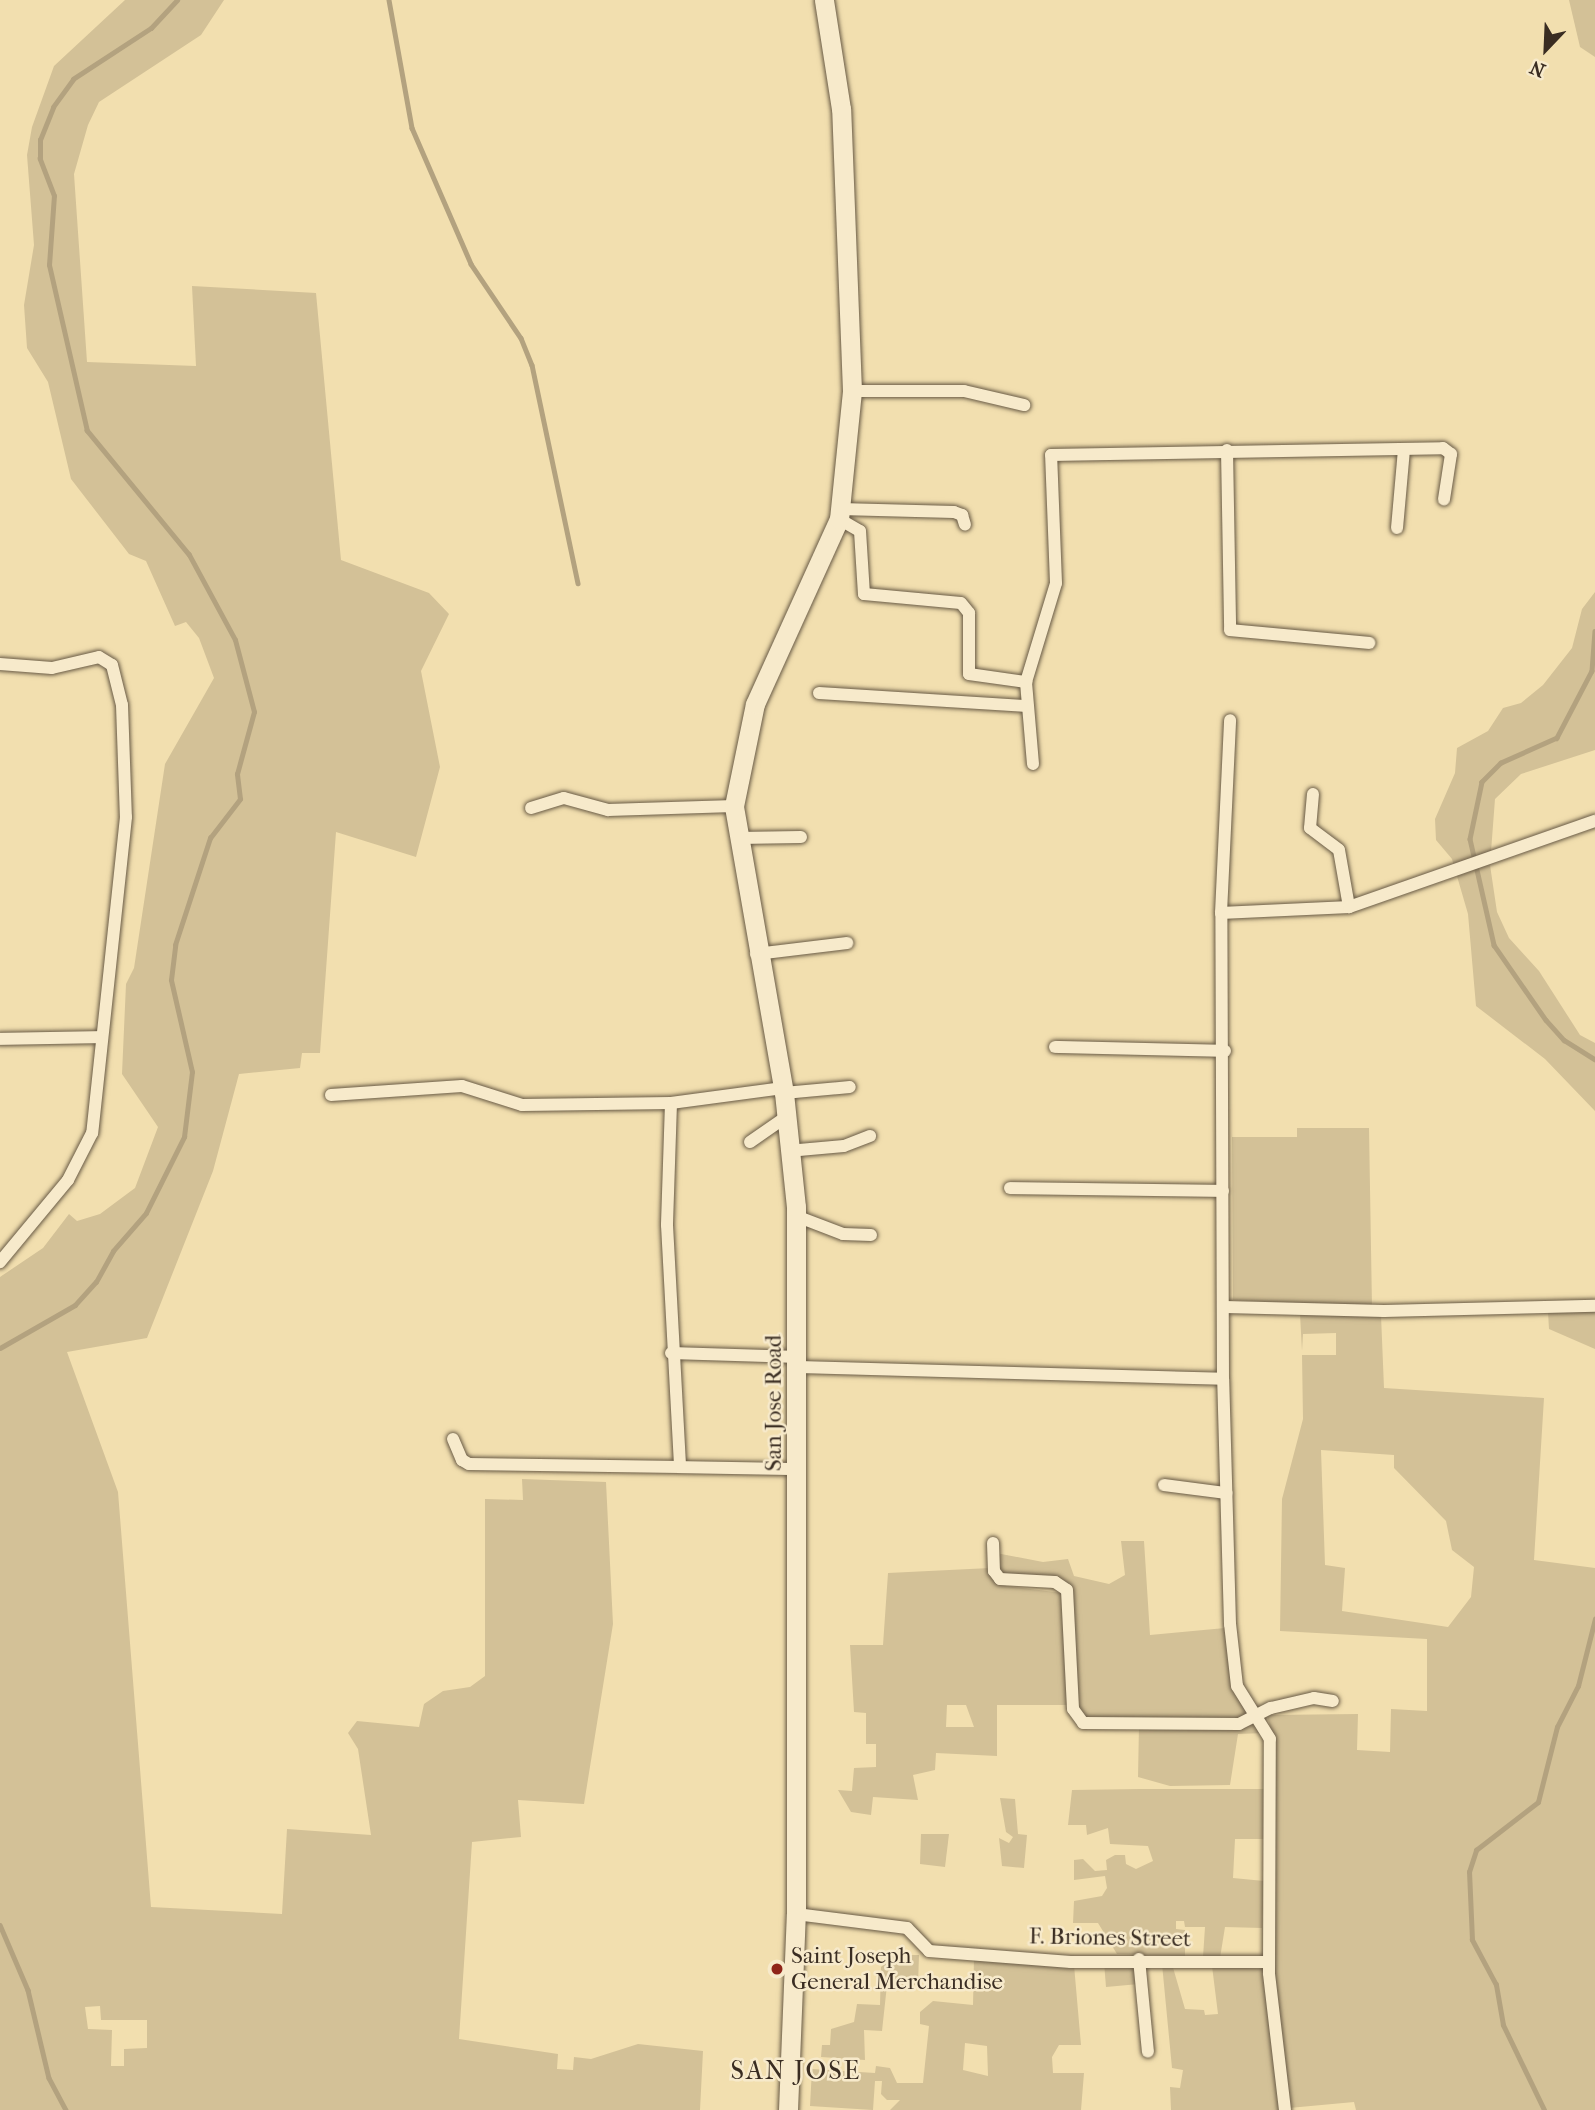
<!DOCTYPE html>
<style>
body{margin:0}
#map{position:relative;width:1595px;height:2110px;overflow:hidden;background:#f2dfaf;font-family:"IM FELL French Canon",serif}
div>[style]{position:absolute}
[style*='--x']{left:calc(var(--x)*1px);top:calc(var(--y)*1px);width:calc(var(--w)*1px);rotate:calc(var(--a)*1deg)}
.green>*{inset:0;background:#d3c197}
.stream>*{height:4.5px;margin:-2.25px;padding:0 2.25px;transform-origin:2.25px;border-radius:2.25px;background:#b3a27f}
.roads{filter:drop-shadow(0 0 2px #685a45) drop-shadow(0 0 2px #685a45)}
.street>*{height:12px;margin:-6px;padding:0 6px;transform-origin:6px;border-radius:6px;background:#f7eacb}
.secondary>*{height:19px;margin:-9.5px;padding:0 9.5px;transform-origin:9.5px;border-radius:9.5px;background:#f7eacb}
.dots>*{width:19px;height:19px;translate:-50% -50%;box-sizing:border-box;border:4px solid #f7eacb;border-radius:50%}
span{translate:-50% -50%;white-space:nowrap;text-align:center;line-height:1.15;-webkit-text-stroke:5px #f7eacb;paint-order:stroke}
.street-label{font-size:23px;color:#3a2d22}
.poi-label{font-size:23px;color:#3a2d22}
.left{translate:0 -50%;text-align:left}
.quarter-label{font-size:26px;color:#3a2d22;letter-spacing:2px}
.north{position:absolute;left:1511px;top:14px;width:70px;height:70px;-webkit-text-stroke:5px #f7eacb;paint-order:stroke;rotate:203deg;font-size:19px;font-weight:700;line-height:28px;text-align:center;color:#3a2d22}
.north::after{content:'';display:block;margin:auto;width:24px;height:32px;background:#3a2d22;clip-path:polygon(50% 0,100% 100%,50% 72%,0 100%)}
</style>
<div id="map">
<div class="green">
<i style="clip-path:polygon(evenodd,125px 0,224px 0,201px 35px,99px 102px,88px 125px,74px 174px,87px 362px,196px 366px,192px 286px,316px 293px,341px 560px,429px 593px,449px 614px,421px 671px,440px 767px,416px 857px,336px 832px,320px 1053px,302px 1053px,300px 1068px,239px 1074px,213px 1171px,147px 1338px,67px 1352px,118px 1492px,151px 1907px,282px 1914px,287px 1829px,371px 1835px,358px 1749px,348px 1733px,357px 1721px,419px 1727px,424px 1704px,443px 1691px,470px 1687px,485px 1676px,485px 1499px,523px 1500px,522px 1479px,606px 1482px,613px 1624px,584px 1804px,518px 1800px,521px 1837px,472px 1842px,459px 2039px,558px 2054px,557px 2069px,573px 2070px,574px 2057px,591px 2059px,638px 2044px,703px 2051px,700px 2110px,0 2110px,0 1277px,43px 1248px,69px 1214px,77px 1221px,100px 1214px,135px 1188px,158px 1127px,122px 1074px,126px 984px,134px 968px,165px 764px,214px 678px,199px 638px,186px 622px,175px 626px,146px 561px,129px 554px,71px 479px,48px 382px,27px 348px,24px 305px,34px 245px,27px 155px,32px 127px,54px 66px,125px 0,100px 2006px,101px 2020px,147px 2020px,147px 2048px,124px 2049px,124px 2066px,111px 2066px,112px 2030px,88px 2029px,85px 2007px,100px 2006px)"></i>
<i style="clip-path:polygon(1569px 0,1595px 0,1595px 57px,1580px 47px)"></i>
<i style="clip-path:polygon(1595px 592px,1595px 750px,1521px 774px,1495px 799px,1490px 865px,1497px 912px,1509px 938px,1539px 971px,1580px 1035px,1595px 1043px,1595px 1111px,1545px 1059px,1476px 1006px,1468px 914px,1452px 859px,1436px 840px,1435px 819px,1455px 773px,1457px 748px,1488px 731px,1503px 708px,1521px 703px,1543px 685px,1572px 648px,1582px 609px)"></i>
<i style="clip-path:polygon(1297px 1128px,1369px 1128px,1372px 1307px,1233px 1300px,1232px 1137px,1297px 1137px)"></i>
<i style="clip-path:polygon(1548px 1312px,1595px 1312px,1595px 1349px,1549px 1329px)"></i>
<i style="clip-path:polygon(evenodd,1300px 1314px,1381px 1315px,1384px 1388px,1544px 1398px,1534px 1560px,1595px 1568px,1595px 2110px,1356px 2110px,1354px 2102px,1289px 2108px,1274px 1979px,1272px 1734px,1267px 1715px,1358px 1714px,1357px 1750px,1390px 1752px,1391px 1709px,1427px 1711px,1427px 1639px,1280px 1631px,1282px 1499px,1303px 1419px,1302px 1355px,1336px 1355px,1336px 1333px,1303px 1334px,1302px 1351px,1300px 1314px,1321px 1450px,1394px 1455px,1394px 1468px,1446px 1521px,1452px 1550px,1474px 1567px,1471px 1597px,1448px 1627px,1342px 1611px,1345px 1568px,1325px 1565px,1321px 1450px)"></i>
<i style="clip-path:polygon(1121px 1541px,1144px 1541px,1150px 1635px,1225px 1628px,1248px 1711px,1242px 1720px,1090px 1722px,1078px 1714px,1072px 1590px,1000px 1576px,996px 1553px,1043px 1562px,1068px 1559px,1074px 1576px,1109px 1584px,1125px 1575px)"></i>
<i style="clip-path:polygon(evenodd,990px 1568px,1006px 1586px,1063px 1593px,1069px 1705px,997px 1705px,997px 1756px,936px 1753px,935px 1770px,913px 1775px,918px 1800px,873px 1797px,871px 1815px,851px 1812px,838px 1790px,852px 1791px,854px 1768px,876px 1767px,876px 1744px,866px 1744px,866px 1713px,854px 1712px,850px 1645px,883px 1645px,888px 1573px,990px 1568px,947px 1705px,966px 1705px,974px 1727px,946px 1727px,947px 1705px)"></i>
<i style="clip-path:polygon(1254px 1722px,1265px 1733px,1238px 1734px,1230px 1785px,1170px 1786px,1138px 1777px,1139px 1725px)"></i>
<i style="clip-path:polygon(1140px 1789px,1265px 1789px,1265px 1839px,1235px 1839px,1233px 1878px,1264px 1881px,1262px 1928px,1225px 1927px,1220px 1958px,1203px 1957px,1205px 1927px,1185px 1927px,1184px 1921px,1176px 1921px,1176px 1929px,1185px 1930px,1185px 1956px,1117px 1954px,1098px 1923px,1073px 1923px,1074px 1901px,1102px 1896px,1107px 1888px,1105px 1876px,1074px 1880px,1074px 1860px,1083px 1859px,1095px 1871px,1107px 1870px,1106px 1860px,1115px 1855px,1125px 1855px,1126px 1864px,1136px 1869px,1153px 1861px,1148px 1846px,1110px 1844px,1108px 1828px,1087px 1835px,1086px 1825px,1068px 1825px,1072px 1790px)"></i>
<i style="clip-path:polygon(1000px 1798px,1015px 1799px,1018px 1834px,1027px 1835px,1024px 1868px,1002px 1866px,999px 1838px,1009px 1843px,1013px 1837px,1006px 1832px)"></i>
<i style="clip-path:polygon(921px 1834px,949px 1834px,945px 1867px,920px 1864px)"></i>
<i style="clip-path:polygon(893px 1955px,919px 1955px,918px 1985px,887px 1985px,882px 2031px,864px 2030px,865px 2060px,821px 2057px,822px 2045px,830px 2045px,831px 2029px,854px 2022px,857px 2004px,880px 2005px,881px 1967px)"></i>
<i style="clip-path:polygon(evenodd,974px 1958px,1074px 1965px,1081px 2045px,1059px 2045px,1052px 2057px,1053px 2073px,1084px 2073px,1081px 2110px,890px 2110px,900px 2100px,887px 2100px,881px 2094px,882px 2081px,875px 2081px,873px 2110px,810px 2106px,812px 2069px,875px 2073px,876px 2066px,890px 2068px,897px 2083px,923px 2083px,929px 2026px,920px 2024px,920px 2012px,933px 2001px,973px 2005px,974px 1958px,965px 2043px,987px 2046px,988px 2076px,963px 2070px,965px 2043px)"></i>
<i style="clip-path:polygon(1133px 1961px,1139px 1984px,1106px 1987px,1104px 1962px)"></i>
<i style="clip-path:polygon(1162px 1964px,1172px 1964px,1185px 2009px,1204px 2010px,1205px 2015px,1218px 2014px,1212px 1966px,1264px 1969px,1279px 2110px,1171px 2110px,1170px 2087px,1180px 2088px,1183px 2070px,1172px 2068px)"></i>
</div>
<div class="stream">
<i style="--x:389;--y:0;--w:130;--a:79.8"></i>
<i style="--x:412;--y:128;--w:148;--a:66.5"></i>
<i style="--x:471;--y:264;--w:89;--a:56"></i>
<i style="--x:521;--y:338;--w:29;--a:68"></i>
<i style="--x:532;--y:365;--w:223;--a:78.1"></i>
<i style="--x:1595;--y:631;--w:40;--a:94.3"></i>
<i style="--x:1592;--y:671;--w:76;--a:117.6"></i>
<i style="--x:1557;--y:738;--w:61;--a:155.9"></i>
<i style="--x:1501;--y:763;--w:27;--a:135"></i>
<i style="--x:1482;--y:782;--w:58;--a:101.9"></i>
<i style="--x:1470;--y:839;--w:109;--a:77.2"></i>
<i style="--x:1494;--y:945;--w:91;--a:55.3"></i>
<i style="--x:1546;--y:1020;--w:27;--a:48"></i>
<i style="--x:1564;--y:1040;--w:36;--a:32"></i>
<i style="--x:0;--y:1348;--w:86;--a:-29.8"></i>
<i style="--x:75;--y:1305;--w:31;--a:-48"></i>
<i style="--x:96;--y:1282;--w:35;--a:-61"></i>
<i style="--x:113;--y:1251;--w:50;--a:-49"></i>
<i style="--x:146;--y:1213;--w:85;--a:-63.4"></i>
<i style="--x:184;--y:1137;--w:65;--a:-83"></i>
<i style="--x:192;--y:1072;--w:94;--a:-102.9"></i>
<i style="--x:171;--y:980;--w:35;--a:-83"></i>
<i style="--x:175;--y:945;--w:113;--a:-71.9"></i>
<i style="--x:210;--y:838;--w:49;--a:-52.4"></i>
<i style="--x:240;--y:799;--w:25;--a:-97"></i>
<i style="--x:237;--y:774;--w:64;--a:-74.7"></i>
<i style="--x:254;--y:712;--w:74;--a:-104.8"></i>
<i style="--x:235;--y:640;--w:97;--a:-118.4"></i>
<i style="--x:189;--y:555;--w:161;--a:-129.4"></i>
<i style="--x:87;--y:431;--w:170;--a:-102.9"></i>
<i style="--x:49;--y:265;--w:69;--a:-85.9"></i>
<i style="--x:54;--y:196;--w:40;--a:-111"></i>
<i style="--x:40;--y:159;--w:19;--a:-90"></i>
<i style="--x:40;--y:140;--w:35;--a:-68"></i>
<i style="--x:53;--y:107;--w:34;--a:-54"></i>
<i style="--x:73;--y:79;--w:93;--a:-33.2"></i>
<i style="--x:151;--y:28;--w:38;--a:-47"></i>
<i style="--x:0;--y:1925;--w:71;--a:66.7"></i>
<i style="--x:28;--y:1990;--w:90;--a:76.6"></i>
<i style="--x:49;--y:2078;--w:36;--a:62"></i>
<i style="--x:1544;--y:2110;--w:94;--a:-115.8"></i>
<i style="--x:1503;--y:2025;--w:41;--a:-99.9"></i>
<i style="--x:1496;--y:1985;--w:51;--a:-118.1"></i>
<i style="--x:1472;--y:1940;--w:68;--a:-92.5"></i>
<i style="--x:1469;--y:1872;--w:23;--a:-72"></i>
<i style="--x:1476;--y:1850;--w:78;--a:-37.7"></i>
<i style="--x:1538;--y:1802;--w:77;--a:-75.8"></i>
<i style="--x:1557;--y:1727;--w:46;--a:-62.9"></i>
<i style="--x:1578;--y:1686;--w:69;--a:-75.8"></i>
</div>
<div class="roads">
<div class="street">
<i style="--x:852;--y:391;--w:112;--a:0"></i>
<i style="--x:964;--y:391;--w:62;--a:13.1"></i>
<i style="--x:1227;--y:450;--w:180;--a:89"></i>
<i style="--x:1230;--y:630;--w:140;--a:5.3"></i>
<i style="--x:840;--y:509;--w:114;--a:1.5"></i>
<i style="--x:954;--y:512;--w:9;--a:21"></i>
<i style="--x:962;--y:515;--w:10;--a:73"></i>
<i style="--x:839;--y:519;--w:24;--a:30"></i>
<i style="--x:860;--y:531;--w:63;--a:86.4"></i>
<i style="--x:864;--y:594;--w:97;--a:5.3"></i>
<i style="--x:961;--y:603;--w:13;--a:51"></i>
<i style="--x:969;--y:613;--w:61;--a:90"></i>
<i style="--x:969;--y:674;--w:58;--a:8"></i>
<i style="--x:1397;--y:528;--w:79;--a:-84.9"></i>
<i style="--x:0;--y:664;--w:52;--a:4.4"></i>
<i style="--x:52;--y:668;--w:48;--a:-13.2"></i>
<i style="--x:99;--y:657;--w:15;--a:32"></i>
<i style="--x:112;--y:665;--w:41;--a:76"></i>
<i style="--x:122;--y:705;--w:112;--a:88"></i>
<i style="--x:126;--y:817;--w:318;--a:96.1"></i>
<i style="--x:92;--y:1133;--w:53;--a:117.1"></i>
<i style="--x:68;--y:1180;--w:107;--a:129.7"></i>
<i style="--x:819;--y:693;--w:209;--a:3.6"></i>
<i style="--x:1033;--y:764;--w:82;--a:-94.9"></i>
<i style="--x:1026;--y:682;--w:103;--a:-73.1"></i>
<i style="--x:1056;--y:583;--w:128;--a:-92.2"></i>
<i style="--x:1051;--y:455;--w:392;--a:-1"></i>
<i style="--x:1443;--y:448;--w:10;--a:37"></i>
<i style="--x:1451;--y:454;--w:46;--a:98.8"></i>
<i style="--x:1313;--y:794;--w:34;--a:95"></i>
<i style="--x:1310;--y:828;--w:36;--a:37"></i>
<i style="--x:1339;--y:850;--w:58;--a:80"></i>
<i style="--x:531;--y:808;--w:34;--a:-17"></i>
<i style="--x:564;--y:798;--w:46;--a:15.3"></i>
<i style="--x:608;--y:810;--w:126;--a:-1.8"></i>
<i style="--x:738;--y:838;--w:63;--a:-0.9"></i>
<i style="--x:1221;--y:913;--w:193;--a:-87.3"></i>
<i style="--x:756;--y:954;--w:92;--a:-6.9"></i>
<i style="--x:0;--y:1039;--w:100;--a:-1.1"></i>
<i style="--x:1055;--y:1047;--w:170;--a:1.3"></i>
<i style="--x:784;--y:1093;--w:66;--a:-5.2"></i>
<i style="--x:331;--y:1095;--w:131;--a:-3.9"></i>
<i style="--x:462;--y:1086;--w:63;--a:17.6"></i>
<i style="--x:522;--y:1105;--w:149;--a:-0.8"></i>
<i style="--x:671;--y:1103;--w:113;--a:-7.6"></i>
<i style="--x:671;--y:1103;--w:122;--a:91.9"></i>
<i style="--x:667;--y:1225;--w:242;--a:86.9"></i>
<i style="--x:680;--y:1467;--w:118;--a:1"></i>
<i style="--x:750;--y:1142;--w:44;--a:-34.8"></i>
<i style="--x:788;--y:1151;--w:56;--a:-5.1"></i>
<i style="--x:844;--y:1146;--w:28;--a:-21"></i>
<i style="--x:1010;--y:1188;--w:213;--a:0.8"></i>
<i style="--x:796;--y:1216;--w:50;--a:21"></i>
<i style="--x:843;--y:1234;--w:28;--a:2"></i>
<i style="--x:1225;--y:1307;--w:159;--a:1.4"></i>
<i style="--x:1384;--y:1311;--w:211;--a:-1.4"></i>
<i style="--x:671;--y:1353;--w:128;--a:1.8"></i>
<i style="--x:799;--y:1367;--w:424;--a:1.6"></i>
<i style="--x:453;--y:1439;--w:23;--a:67"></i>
<i style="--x:462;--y:1460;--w:8;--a:30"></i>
<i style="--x:469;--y:1464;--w:211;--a:0.8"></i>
<i style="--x:1164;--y:1485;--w:63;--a:7.4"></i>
<i style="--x:993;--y:1543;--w:28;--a:88"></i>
<i style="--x:994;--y:1571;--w:10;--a:53"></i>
<i style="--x:1000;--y:1579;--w:55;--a:3.1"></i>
<i style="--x:1055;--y:1582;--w:14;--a:34"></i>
<i style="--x:1067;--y:1590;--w:119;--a:87.1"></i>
<i style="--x:1073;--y:1709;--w:17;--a:54"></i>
<i style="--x:1083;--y:1723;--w:156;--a:0.4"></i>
<i style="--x:1239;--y:1724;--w:36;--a:-27"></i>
<i style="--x:1271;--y:1708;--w:44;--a:-13.1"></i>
<i style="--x:1314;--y:1698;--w:19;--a:9"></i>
<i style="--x:796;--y:1914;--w:112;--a:7.2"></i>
<i style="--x:907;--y:1928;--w:32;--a:46"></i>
<i style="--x:929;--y:1951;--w:142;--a:4.4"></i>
<i style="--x:1071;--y:1962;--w:198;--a:0"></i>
<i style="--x:1139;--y:1959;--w:93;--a:84.5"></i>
<i style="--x:1285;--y:2110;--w:138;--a:-96.7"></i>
<i style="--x:1269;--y:1973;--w:234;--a:-89.8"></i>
<i style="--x:1270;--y:1739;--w:62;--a:-121.9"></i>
<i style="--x:1237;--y:1686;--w:62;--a:-96.4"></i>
<i style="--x:1230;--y:1624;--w:245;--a:-91.6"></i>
<i style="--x:1223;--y:1379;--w:466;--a:-90.2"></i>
<i style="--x:1221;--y:913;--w:128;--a:-2.7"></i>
<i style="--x:1349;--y:907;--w:261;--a:-19.3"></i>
</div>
<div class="secondary">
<i style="--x:788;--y:2110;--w:196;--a:-87.7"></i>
<i style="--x:796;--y:1914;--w:707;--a:-90"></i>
<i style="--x:796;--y:1207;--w:115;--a:-96"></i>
<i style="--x:784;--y:1093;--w:291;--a:-99.9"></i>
<i style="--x:734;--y:806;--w:104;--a:-78.4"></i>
<i style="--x:755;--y:704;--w:203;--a:-65.6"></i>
<i style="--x:839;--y:519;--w:129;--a:-84.2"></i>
<i style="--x:852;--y:391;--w:282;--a:-92.2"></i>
<i style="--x:841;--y:109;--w:110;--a:-98.9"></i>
</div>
</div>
<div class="dots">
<i style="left:777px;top:1969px;background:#8f2418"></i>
</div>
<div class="street-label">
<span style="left:774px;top:1403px;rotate:-90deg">San Jose Road</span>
<span style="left:1110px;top:1938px;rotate:1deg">F. Briones Street</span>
</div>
<div class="poi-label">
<span class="left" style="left:791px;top:1969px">Saint Joseph<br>General Merchandise</span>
</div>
<div class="quarter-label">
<span style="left:796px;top:2071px">SAN JOSE</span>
</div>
<div class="north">N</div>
</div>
